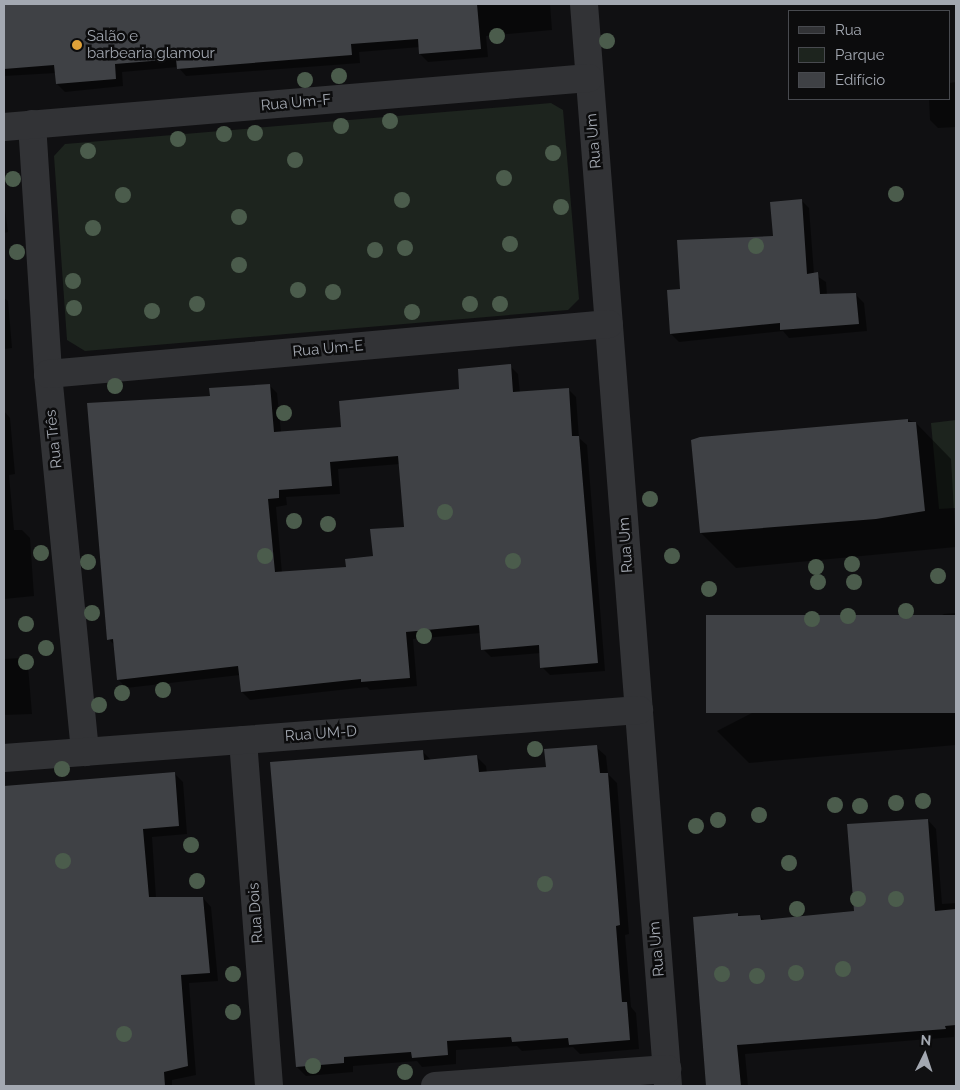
<!DOCTYPE html>
<meta charset="utf-8">
<style>
body{margin:0}
#map{position:relative;width:960px;height:1090px;overflow:hidden;background:#101012;font-family:Raleway,sans-serif}
div>[style]{position:absolute}
[style*='--x']{left:calc(var(--x)*1px);top:calc(var(--y)*1px);width:calc(var(--w)*1px);rotate:calc(var(--a)*1deg)}
.green>*{inset:0;background:#1d241e}
.shadow>*{inset:0;background:#0007}
.building>*{inset:0;background:#3f4145;transform-origin:0 0}
.minor>*{height:28px;margin:-14px;padding:0 14px;transform-origin:14px;border-radius:14px;background:#323336}
.trees>*{width:16px;height:16px;margin:-8px;border-radius:50%;background:#4b5c4c}
.dots>*{width:14px;height:14px;translate:-50% -50%;box-sizing:border-box;border:2px solid #0c0c0d;border-radius:50%}
span{translate:-50% -50%;white-space:nowrap;text-align:center;line-height:1.15;-webkit-text-stroke:5px #0c0c0d;paint-order:stroke}
.poi-label{font-size:15px;color:#a3a8b1}
.left{translate:0 -50%;text-align:left}
.street-label{font-size:15px;color:#a3a8b1}
.frame{position:absolute;inset:0;border:5px solid #a3a8b1;pointer-events:none}
.legend{position:absolute;left:788px;top:10px;width:162px;height:90px;box-sizing:border-box;background:#0c0c0d;border:1px solid #484a4f;margin:0;padding:6px 9px;list-style:none;font-size:15px;color:#a3a8b1}
.legend li{display:flex;align-items:center;gap:10px;height:25px}
.legend b{width:25px;border:1px solid #484a4f}
.north{position:absolute;left:900px;top:1030px;width:50px;height:50px;-webkit-text-stroke:4px #0c0c0d;paint-order:stroke;rotate:4deg;font-size:14px;font-weight:700;line-height:20px;text-align:center;color:#a3a8b1}
.north::after{content:'';display:block;margin:auto;width:18px;height:22px;background:#a3a8b1;clip-path:polygon(50% 0,100% 100%,50% 72%,0 100%)}
</style>
<div id="map">
<div class="green">
<i style="clip-path:polygon(551px 103px,563px 110px,579px 299px,568px 310px,85px 351px,67px 340px,54px 156px,65px 144px)"></i>
<i style="clip-path:polygon(956px 420px,956px 508px,939px 509px,931px 423px)"></i>
</div>
<div class="shadow">
<i style="clip-path:polygon(4px 4px,550px 4px,552px 30px,486px 36px,488px 57px,428px 62px,420px 54px,420px 47px,359px 52px,360px 63px,186px 76px,178px 67px,122px 72px,123px 86px,65px 92px,57px 84px,56px 73px,4px 76px)"></i>
<i style="clip-path:polygon(956px 82px,956px 127px,938px 128px,930px 120px,929px 99px,949px 99px,949px 83px)"></i>
<i style="clip-path:polygon(801px 200px,809px 208px,814px 274px,826px 282px,827px 295px,856px 295px,864px 303px,867px 331px,789px 338px,783px 331px,679px 342px,671px 334px,681px 290px,774px 237px)"></i>
<i style="clip-path:polygon(4px 202px,8px 232px,4px 233px)"></i>
<i style="clip-path:polygon(4px 298px,8px 301px,12px 348px,4px 349px)"></i>
<i style="clip-path:polygon(evenodd,510px 366px,518px 374px,520px 393px,568px 389px,576px 397px,579px 438px,587px 445px,605px 671px,550px 675px,542px 667px,541px 653px,491px 657px,483px 649px,481px 633px,413px 639px,417px 686px,370px 690px,367px 687px,250px 700px,242px 692px,240px 675px,126px 688px,119px 680px,115px 646px,109px 639px,211px 397px,269px 385px,277px 393px,281px 432px,342px 428px,461px 390px,510px 366px,400px 464px,405px 528px,374px 558px,347px 568px,282px 573px,276px 507px,287px 505px,286px 497px,340px 494px,338px 469px,400px 464px)"></i>
<i style="clip-path:polygon(4px 411px,10px 418px,15px 474px,9px 475px,14px 530px,22px 530px,30px 538px,34px 596px,4px 599px)"></i>
<i style="clip-path:polygon(908px 420px,916px 423px,951px 459px,956px 547px,736px 568px,701px 533px)"></i>
<i style="clip-path:polygon(956px 613px,956px 745px,749px 763px,717px 731px,944px 614px)"></i>
<i style="clip-path:polygon(20px 658px,28px 666px,32px 714px,4px 715px,4px 659px)"></i>
<i style="clip-path:polygon(596px 747px,606px 756px,608px 774px,617px 783px,629px 934px,625px 935px,631px 1007px,636px 1013px,639px 1049px,580px 1054px,573px 1047px,522px 1051px,517px 1046px,456px 1050px,456px 1064px,422px 1067px,417px 1061px,353px 1066px,353px 1072px,306px 1076px,297px 1067px,422px 751px,431px 760px,477px 757px,486px 766px,487px 773px,547px 768px)"></i>
<i style="clip-path:polygon(174px 773px,183px 782px,187px 834px,152px 837px,156px 898px,203px 898px,211px 907px,218px 981px,189px 983px,196px 1075px,172px 1080px,172px 1086px,4px 1086px,4px 787px)"></i>
<i style="clip-path:polygon(928px 820px,936px 829px,942px 904px,956px 903px,954px 1037px,745px 1054px,748px 1086px,708px 1086px,694px 918px,737px 915px,760px 916px,765px 921px,855px 912px)"></i>
</div>
<div class="building">
<i style="clip-path:polygon(4px 4px,477px 4px,481px 49px,419px 54px,418px 39px,351px 44px,352px 55px,177px 69px,176px 59px,115px 64px,116px 79px,56px 84px,54px 65px,4px 69px)"></i>
<i style="clip-path:polygon(802px 199px,807px 274px,818px 272px,820px 294px,856px 293px,859px 324px,780px 330px,780px 323px,670px 334px,667px 290px,680px 289px,677px 240px,773px 236px,770px 202px)"></i>
<i style="clip-path:polygon(evenodd,511px 364px,513px 392px,569px 388px,572px 436px,579px 436px,598px 663px,540px 668px,539px 645px,481px 650px,479px 625px,406px 632px,410px 678px,361px 682px,361px 679px,241px 692px,238px 666px,117px 680px,113px 639px,107px 640px,87px 403px,210px 396px,209px 388px,270px 384px,274px 432px,341px 427px,339px 401px,459px 389px,458px 369px,511px 364px,398px 456px,404px 527px,370px 529px,373px 556px,345px 559px,346px 567px,275px 572px,268px 499px,279px 498px,279px 490px,332px 486px,330px 462px,398px 456px)"></i>
<i style="clip-path:polygon(908px 419px,908px 422px,916px 422px,925px 511px,876px 519px,700px 533px,691px 440px,700px 437px)"></i>
<i style="left:956px;top:615px;width:98px;height:250px;rotate:90deg"></i>
<i style="clip-path:polygon(597px 745px,600px 773px,608px 773px,620px 925px,616px 926px,622px 1002px,627px 1002px,630px 1040px,569px 1045px,568px 1038px,512px 1042px,511px 1037px,447px 1041px,448px 1055px,412px 1058px,411px 1052px,344px 1057px,344px 1063px,296px 1067px,270px 762px,423px 750px,424px 760px,477px 755px,479px 772px,546px 767px,544px 749px)"></i>
<i style="clip-path:polygon(175px 772px,179px 826px,143px 829px,149px 897px,203px 897px,210px 973px,181px 975px,188px 1066px,164px 1072px,165px 1086px,4px 1086px,4px 786px)"></i>
<i style="clip-path:polygon(928px 819px,935px 911px,956px 909px,956px 1025px,945px 1026px,946px 1029px,737px 1045px,741px 1086px,706px 1086px,693px 917px,738px 913px,738px 916px,760px 915px,761px 920px,854px 911px,847px 824px)"></i>
</div>
<div class="minor">
<i style="--x:584;--y:4;--w:1085;--a:85.56"></i>
<i style="--x:32;--y:124;--w:251;--a:86.3"></i>
<i style="--x:48;--y:374;--w:380;--a:84.4"></i>
<i style="--x:4;--y:127;--w:587;--a:-4.79"></i>
<i style="--x:48;--y:374;--w:563;--a:-5.09"></i>
<i style="--x:243;--y:740;--w:347;--a:85.7"></i>
<i style="--x:4;--y:758;--w:637;--a:-4.32"></i>
<i style="--x:435;--y:1086;--w:233;--a:-4.2"></i>
</div>
<div class="trees">
<i style="left:497px;top:36px"></i>
<i style="left:607px;top:41px"></i>
<i style="left:339px;top:76px"></i>
<i style="left:305px;top:80px"></i>
<i style="left:390px;top:121px"></i>
<i style="left:341px;top:126px"></i>
<i style="left:255px;top:133px"></i>
<i style="left:224px;top:134px"></i>
<i style="left:178px;top:139px"></i>
<i style="left:88px;top:151px"></i>
<i style="left:553px;top:153px"></i>
<i style="left:295px;top:160px"></i>
<i style="left:504px;top:178px"></i>
<i style="left:13px;top:179px"></i>
<i style="left:896px;top:194px"></i>
<i style="left:123px;top:195px"></i>
<i style="left:402px;top:200px"></i>
<i style="left:561px;top:207px"></i>
<i style="left:239px;top:217px"></i>
<i style="left:93px;top:228px"></i>
<i style="left:510px;top:244px"></i>
<i style="left:756px;top:246px"></i>
<i style="left:405px;top:248px"></i>
<i style="left:375px;top:250px"></i>
<i style="left:17px;top:252px"></i>
<i style="left:239px;top:265px"></i>
<i style="left:73px;top:281px"></i>
<i style="left:298px;top:290px"></i>
<i style="left:333px;top:292px"></i>
<i style="left:197px;top:304px"></i>
<i style="left:470px;top:304px"></i>
<i style="left:500px;top:304px"></i>
<i style="left:74px;top:308px"></i>
<i style="left:152px;top:311px"></i>
<i style="left:412px;top:312px"></i>
<i style="left:115px;top:386px"></i>
<i style="left:284px;top:413px"></i>
<i style="left:650px;top:499px"></i>
<i style="left:445px;top:512px"></i>
<i style="left:294px;top:521px"></i>
<i style="left:328px;top:524px"></i>
<i style="left:41px;top:553px"></i>
<i style="left:265px;top:556px"></i>
<i style="left:672px;top:556px"></i>
<i style="left:513px;top:561px"></i>
<i style="left:88px;top:562px"></i>
<i style="left:852px;top:564px"></i>
<i style="left:816px;top:567px"></i>
<i style="left:938px;top:576px"></i>
<i style="left:818px;top:582px"></i>
<i style="left:854px;top:582px"></i>
<i style="left:709px;top:589px"></i>
<i style="left:906px;top:611px"></i>
<i style="left:92px;top:613px"></i>
<i style="left:848px;top:616px"></i>
<i style="left:812px;top:619px"></i>
<i style="left:26px;top:624px"></i>
<i style="left:424px;top:636px"></i>
<i style="left:46px;top:648px"></i>
<i style="left:26px;top:662px"></i>
<i style="left:163px;top:690px"></i>
<i style="left:122px;top:693px"></i>
<i style="left:99px;top:705px"></i>
<i style="left:535px;top:749px"></i>
<i style="left:62px;top:769px"></i>
<i style="left:923px;top:801px"></i>
<i style="left:896px;top:803px"></i>
<i style="left:835px;top:805px"></i>
<i style="left:860px;top:806px"></i>
<i style="left:759px;top:815px"></i>
<i style="left:718px;top:820px"></i>
<i style="left:696px;top:826px"></i>
<i style="left:191px;top:845px"></i>
<i style="left:63px;top:861px"></i>
<i style="left:789px;top:863px"></i>
<i style="left:197px;top:881px"></i>
<i style="left:545px;top:884px"></i>
<i style="left:858px;top:899px"></i>
<i style="left:896px;top:899px"></i>
<i style="left:797px;top:909px"></i>
<i style="left:843px;top:969px"></i>
<i style="left:796px;top:973px"></i>
<i style="left:233px;top:974px"></i>
<i style="left:722px;top:974px"></i>
<i style="left:757px;top:976px"></i>
<i style="left:233px;top:1012px"></i>
<i style="left:124px;top:1034px"></i>
<i style="left:313px;top:1066px"></i>
<i style="left:405px;top:1072px"></i>
</div>
<div class="dots">
<i style="left:77px;top:45px;background:#e1a239"></i>
</div>
<div class="poi-label">
<span class="left" style="left:87px;top:45px">Salão e<br>barbearia glamour</span>
</div>
<div class="street-label">
<span style="left:296px;top:103px;rotate:-5deg">Rua Um-F</span>
<span style="left:594px;top:141px;rotate:-95deg">Rua Um</span>
<span style="left:328px;top:349px;rotate:-5deg">Rua Um-E</span>
<span style="left:54px;top:439px;rotate:-96deg">Rua Três</span>
<span style="left:626px;top:545px;rotate:-94deg">Rua Um</span>
<span style="left:321px;top:734px;rotate:-4deg">Rua UM-D</span>
<span style="left:256px;top:913px;rotate:-94deg">Rua Dois</span>
<span style="left:657px;top:949px;rotate:-95deg">Rua Um</span>
</div>
<div class="frame"></div>
<ul class="legend">
<li><b style="height:6px;background:#323336"></b>Rua</li>
<li><b style="height:14px;background:#1d241e"></b>Parque</li>
<li><b style="height:14px;background:#3f4145"></b>Edifício</li>
</ul>
<div class="north">N</div>
</div>
